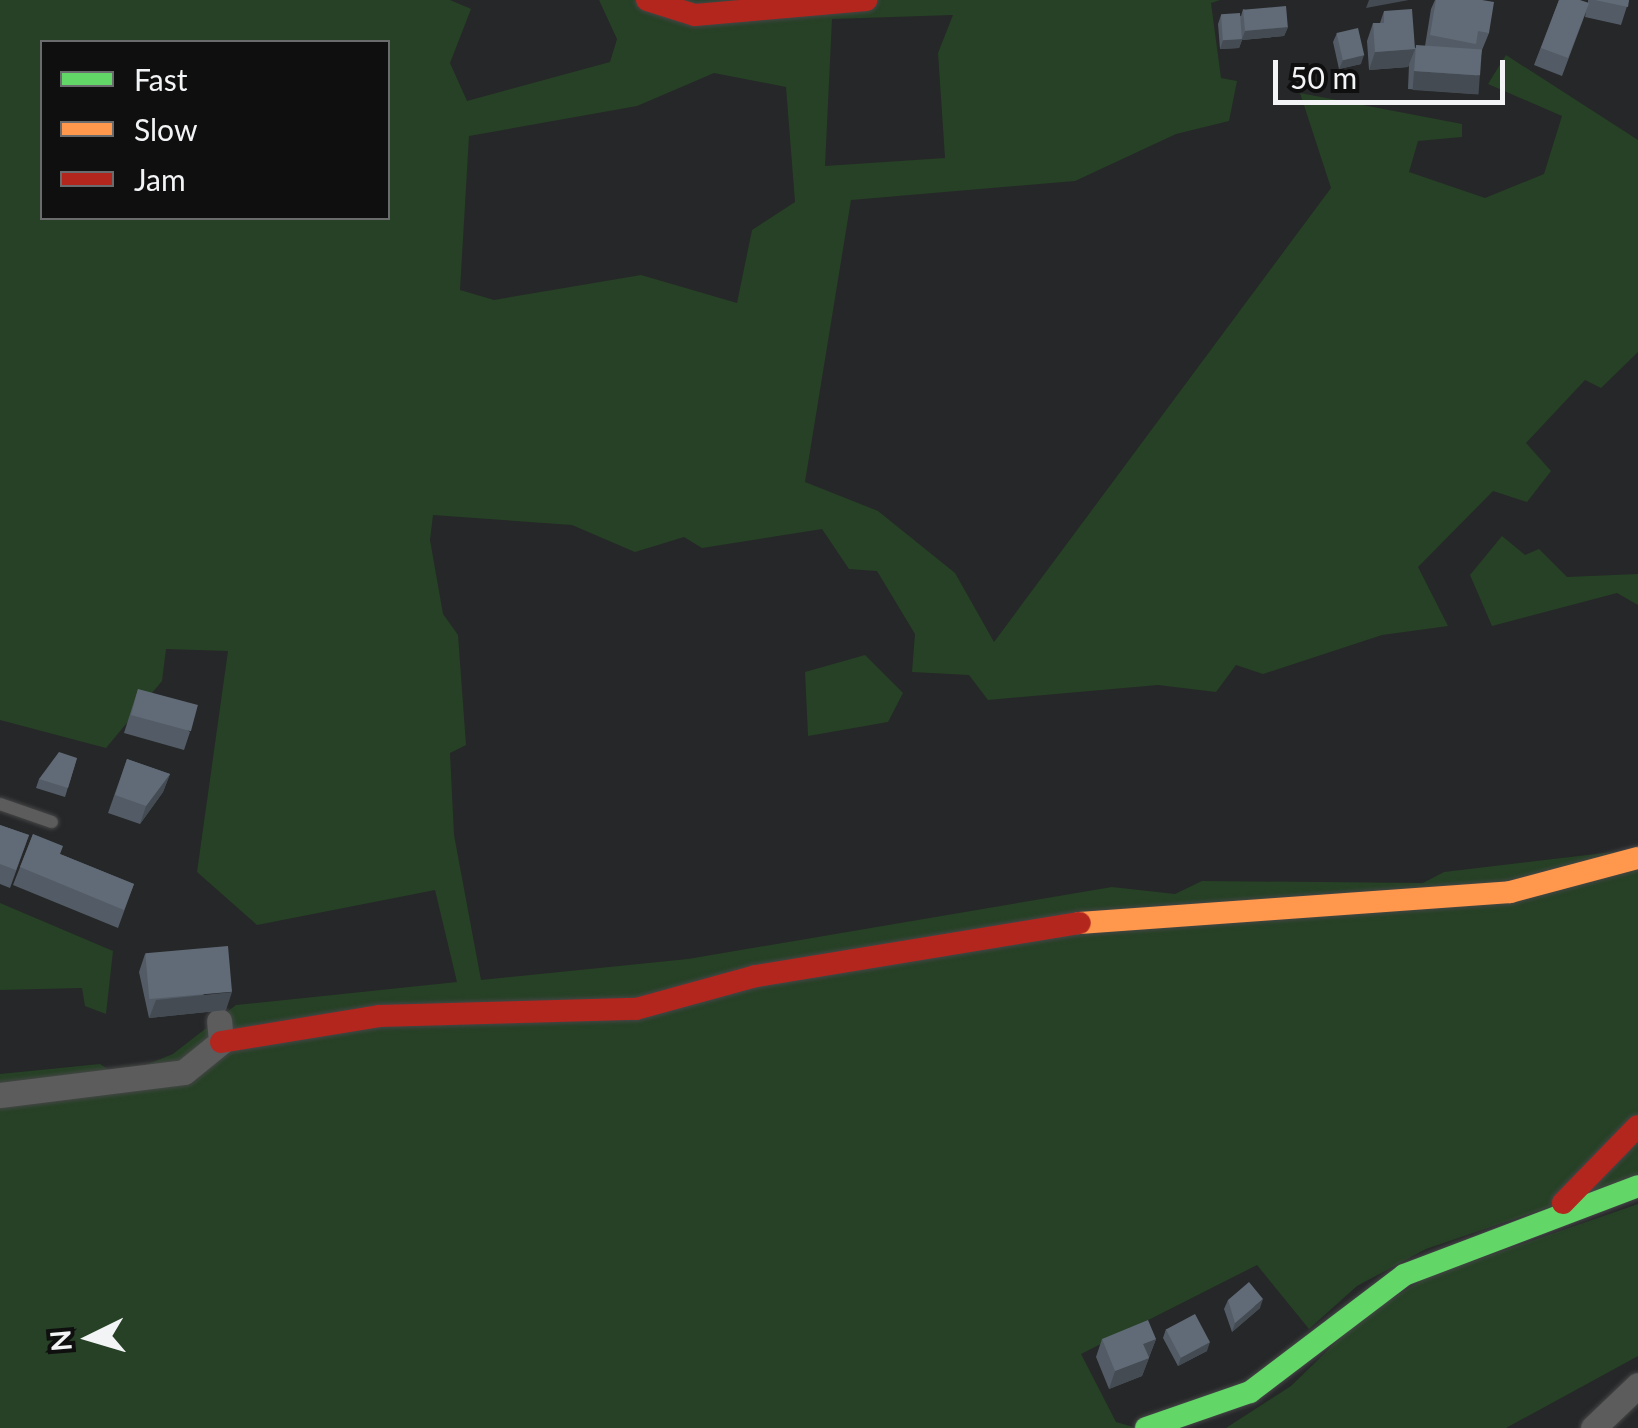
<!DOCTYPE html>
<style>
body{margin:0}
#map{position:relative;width:1638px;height:1428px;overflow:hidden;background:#262728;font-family:Lato,sans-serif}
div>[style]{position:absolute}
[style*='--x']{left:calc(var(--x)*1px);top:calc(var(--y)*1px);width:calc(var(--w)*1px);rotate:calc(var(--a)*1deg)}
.green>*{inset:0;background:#264125}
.roads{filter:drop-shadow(0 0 2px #454647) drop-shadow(0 0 2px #454647)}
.lane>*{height:12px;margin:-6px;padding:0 6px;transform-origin:6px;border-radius:6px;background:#5c5c5d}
.street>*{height:25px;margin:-12.5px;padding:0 12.5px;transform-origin:12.5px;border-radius:12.5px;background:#5c5c5d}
.fast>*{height:22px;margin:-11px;padding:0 11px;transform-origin:11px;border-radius:11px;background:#63d668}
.slow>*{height:22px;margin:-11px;padding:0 11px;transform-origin:11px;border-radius:11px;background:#ff974d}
.jam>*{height:22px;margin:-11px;padding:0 11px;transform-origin:11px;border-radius:11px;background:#b3261e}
.wall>*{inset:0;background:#535c66}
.shaded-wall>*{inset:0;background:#444b53;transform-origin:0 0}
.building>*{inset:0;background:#616b77;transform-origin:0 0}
span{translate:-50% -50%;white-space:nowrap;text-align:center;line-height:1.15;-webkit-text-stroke:10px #0f0f10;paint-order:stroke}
.legend{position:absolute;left:40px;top:40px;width:350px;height:180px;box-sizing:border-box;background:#0f0f10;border:2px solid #6a6b6c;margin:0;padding:12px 18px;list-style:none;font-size:30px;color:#f3f4f6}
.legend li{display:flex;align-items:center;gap:20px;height:50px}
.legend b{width:50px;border:2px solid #6a6b6c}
.north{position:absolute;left:40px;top:1288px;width:100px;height:100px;-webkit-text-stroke:8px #0f0f10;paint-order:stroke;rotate:265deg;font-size:28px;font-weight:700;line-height:40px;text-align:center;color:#f3f4f6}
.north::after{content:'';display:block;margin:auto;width:35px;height:45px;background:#f3f4f6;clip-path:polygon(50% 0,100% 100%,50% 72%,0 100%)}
.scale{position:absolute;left:1273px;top:60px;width:232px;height:45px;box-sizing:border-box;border:5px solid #f3f4f6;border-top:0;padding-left:12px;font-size:30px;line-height:35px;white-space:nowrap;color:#f3f4f6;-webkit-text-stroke:8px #0f0f10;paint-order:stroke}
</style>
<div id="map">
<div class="green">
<i style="clip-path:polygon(evenodd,0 0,450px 0,471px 9px,450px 63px,467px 101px,610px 62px,617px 39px,599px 0,1220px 0,1211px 3px,1221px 78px,1237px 81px,1229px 121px,1176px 134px,1075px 181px,851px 200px,805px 482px,878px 511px,955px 573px,994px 642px,1331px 188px,1300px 93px,1462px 124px,1462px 137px,1418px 141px,1409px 172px,1485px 198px,1544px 174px,1562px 116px,1488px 84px,1506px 55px,1638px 140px,1638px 352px,1601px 388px,1585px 380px,1526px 443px,1551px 471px,1527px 502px,1493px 491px,1418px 567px,1448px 626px,1382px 635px,1263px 674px,1236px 665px,1216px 692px,1158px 685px,988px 700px,969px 675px,912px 672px,915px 634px,877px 571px,849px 569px,822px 529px,702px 548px,684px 537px,635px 552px,572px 525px,433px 515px,430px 540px,443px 614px,458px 635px,466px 745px,450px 753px,454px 835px,481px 980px,688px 959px,1112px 887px,1175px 894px,1202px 881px,1423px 883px,1444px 872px,1638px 849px,1638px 1177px,1426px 1249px,1357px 1286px,1309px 1329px,1257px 1265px,1081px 1354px,1116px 1422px,1137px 1428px,0 1428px,0 1074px,100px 1064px,118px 1076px,173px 1054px,236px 1005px,457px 982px,435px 890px,257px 925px,197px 872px,228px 651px,166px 649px,162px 681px,106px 748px,0 720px,0 0,953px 15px,938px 53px,945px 158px,825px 166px,832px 19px,953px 15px,0 0,42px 42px,388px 42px,388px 218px,42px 218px,42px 42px,0 0,714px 73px,786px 87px,795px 202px,752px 230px,737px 303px,641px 275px,494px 300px,460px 290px,469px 136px,637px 106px,714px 73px)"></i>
<i style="clip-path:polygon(1502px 536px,1525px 555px,1539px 549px,1567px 577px,1638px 574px,1638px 605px,1617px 593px,1492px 626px,1470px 575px)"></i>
<i style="clip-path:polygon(865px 655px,903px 693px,888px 722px,808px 736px,805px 672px)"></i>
<i style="clip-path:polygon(0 903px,113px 951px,106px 1014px,85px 1006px,82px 988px,0 990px)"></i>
<i style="clip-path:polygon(1638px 1204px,1638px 1356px,1506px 1428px,1226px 1428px,1291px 1386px,1362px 1317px,1427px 1277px)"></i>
</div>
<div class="roads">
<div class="lane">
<i style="--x:0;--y:804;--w:55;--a:19.1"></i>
</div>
<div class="street">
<i style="--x:0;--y:1095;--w:185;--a:-7.1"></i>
<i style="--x:184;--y:1072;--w:48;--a:-39"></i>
<i style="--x:221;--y:1042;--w:21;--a:-95"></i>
<i style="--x:1593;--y:1428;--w:62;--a:-43.7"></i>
</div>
<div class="fast">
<i style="--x:1146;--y:1428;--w:110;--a:-19.1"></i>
<i style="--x:1250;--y:1392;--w:193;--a:-37.2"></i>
<i style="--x:1404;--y:1275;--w:250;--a:-20.8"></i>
</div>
<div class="slow">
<i style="--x:1080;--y:923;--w:431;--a:-4.1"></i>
<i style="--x:1510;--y:892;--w:132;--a:-14.9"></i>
</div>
<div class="jam">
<i style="--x:647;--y:0;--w:50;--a:17.4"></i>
<i style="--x:695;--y:15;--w:172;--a:-5"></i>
<i style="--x:221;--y:1042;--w:160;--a:-9.3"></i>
<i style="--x:379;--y:1016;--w:257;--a:-1.6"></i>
<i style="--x:636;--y:1009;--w:124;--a:-15.4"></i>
<i style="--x:756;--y:976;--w:328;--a:-9.3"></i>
<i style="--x:1563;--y:1203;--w:107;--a:-45.8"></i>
</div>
</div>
<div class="wall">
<i style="clip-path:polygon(1435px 0,1482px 0,1489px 33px,1482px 50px,1474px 94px,1408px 89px,1409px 64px,1408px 67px,1369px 70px,1367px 41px,1373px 23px,1380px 23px,1384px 11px,1415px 48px,1425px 46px,1431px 9px)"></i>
<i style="clip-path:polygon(1559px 0,1588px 3px,1588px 0,1629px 0,1621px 25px,1585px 17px,1586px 12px,1562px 76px,1534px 65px)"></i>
<i style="clip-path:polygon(1243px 9px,1288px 27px,1284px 36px,1242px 40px,1239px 48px,1220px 49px,1218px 24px,1221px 15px,1241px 16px)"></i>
<i style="clip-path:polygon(1337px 33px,1361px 64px,1339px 69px,1333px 42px)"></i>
<i style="clip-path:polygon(138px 689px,190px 732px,184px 750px,124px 733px)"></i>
<i style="clip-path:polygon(77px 758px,65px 797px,36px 788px,39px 779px)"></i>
<i style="clip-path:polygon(127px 759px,170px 774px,163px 792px,140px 824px,108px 813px)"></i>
<i style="clip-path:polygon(0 825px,29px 835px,10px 888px,0 884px)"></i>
<i style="clip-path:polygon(33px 834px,60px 854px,134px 884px,118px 928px,13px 885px)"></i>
<i style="clip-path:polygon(145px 954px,226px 1010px,149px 1018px,139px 972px)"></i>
<i style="clip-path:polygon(1228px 1300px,1260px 1308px,1232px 1332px,1224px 1309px)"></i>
<i style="clip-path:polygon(1166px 1329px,1207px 1351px,1178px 1366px,1163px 1338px)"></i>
<i style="clip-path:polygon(1102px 1339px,1156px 1339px,1142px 1376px,1109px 1389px,1096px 1357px)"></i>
</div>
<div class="shaded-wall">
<i style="clip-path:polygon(1369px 0,1409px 0,1366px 8px)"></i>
<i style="clip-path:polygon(1288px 27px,1284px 36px,1242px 40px,1239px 48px,1220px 49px,1223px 40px,1242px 39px,1245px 31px)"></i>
<i style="clip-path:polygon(1415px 49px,1408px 67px,1369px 70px,1375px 52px)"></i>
<i style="clip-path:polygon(1364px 55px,1361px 64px,1339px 69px,1343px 60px)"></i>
<i style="left:1414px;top:71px;width:66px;height:19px;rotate:4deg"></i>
<i style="clip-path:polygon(170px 774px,163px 792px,140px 824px,146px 806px)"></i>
<i style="clip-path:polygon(232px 992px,226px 1010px,149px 1018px,156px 1000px)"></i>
<i style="clip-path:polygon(1263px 1299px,1260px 1308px,1232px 1332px,1235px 1323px)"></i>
<i style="clip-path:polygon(1156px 1339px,1149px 1357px,1143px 1344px)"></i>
<i style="clip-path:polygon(1210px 1342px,1207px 1351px,1178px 1366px,1181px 1357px)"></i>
<i style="clip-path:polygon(1149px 1358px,1142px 1376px,1109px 1389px,1115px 1371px)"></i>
</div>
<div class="building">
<i style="clip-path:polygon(1436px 0,1482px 0,1494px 2px,1489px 33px,1478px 31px,1476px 44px,1430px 35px)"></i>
<i style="clip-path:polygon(1559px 0,1580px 0,1589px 3px,1568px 58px,1541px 48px)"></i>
<i style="clip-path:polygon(1595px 0,1629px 0,1628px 7px)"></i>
<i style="left:1286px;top:6px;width:21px;height:43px;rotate:85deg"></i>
<i style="clip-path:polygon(1412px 9px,1415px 49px,1375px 52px,1373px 23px,1384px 23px,1384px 11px)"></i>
<i style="left:1240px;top:13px;width:26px;height:19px;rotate:86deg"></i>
<i style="left:1358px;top:28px;width:28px;height:22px;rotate:77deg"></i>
<i style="left:1416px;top:45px;width:66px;height:26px;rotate:4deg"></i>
<i style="left:138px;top:689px;width:62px;height:27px;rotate:15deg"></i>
<i style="clip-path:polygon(59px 752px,77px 758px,68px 788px,39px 779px)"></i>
<i style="clip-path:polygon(127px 759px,170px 774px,146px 806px,115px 795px)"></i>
<i style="clip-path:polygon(0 825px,29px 835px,16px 870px,0 864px)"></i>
<i style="clip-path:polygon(33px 834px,63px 846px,60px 854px,134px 884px,124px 910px,20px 867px)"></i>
<i style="left:228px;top:946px;width:46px;height:83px;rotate:85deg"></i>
<i style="clip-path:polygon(1249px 1282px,1263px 1299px,1235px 1323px,1228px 1300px)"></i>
<i style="left:1195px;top:1314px;width:32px;height:33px;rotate:62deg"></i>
<i style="clip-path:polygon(1148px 1320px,1156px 1339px,1143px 1344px,1149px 1358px,1115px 1371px,1102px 1339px)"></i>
</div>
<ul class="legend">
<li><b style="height:12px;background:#63d668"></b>Fast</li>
<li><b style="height:12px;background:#ff974d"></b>Slow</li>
<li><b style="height:12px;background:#b3261e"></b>Jam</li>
</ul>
<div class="north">N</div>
<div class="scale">50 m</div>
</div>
